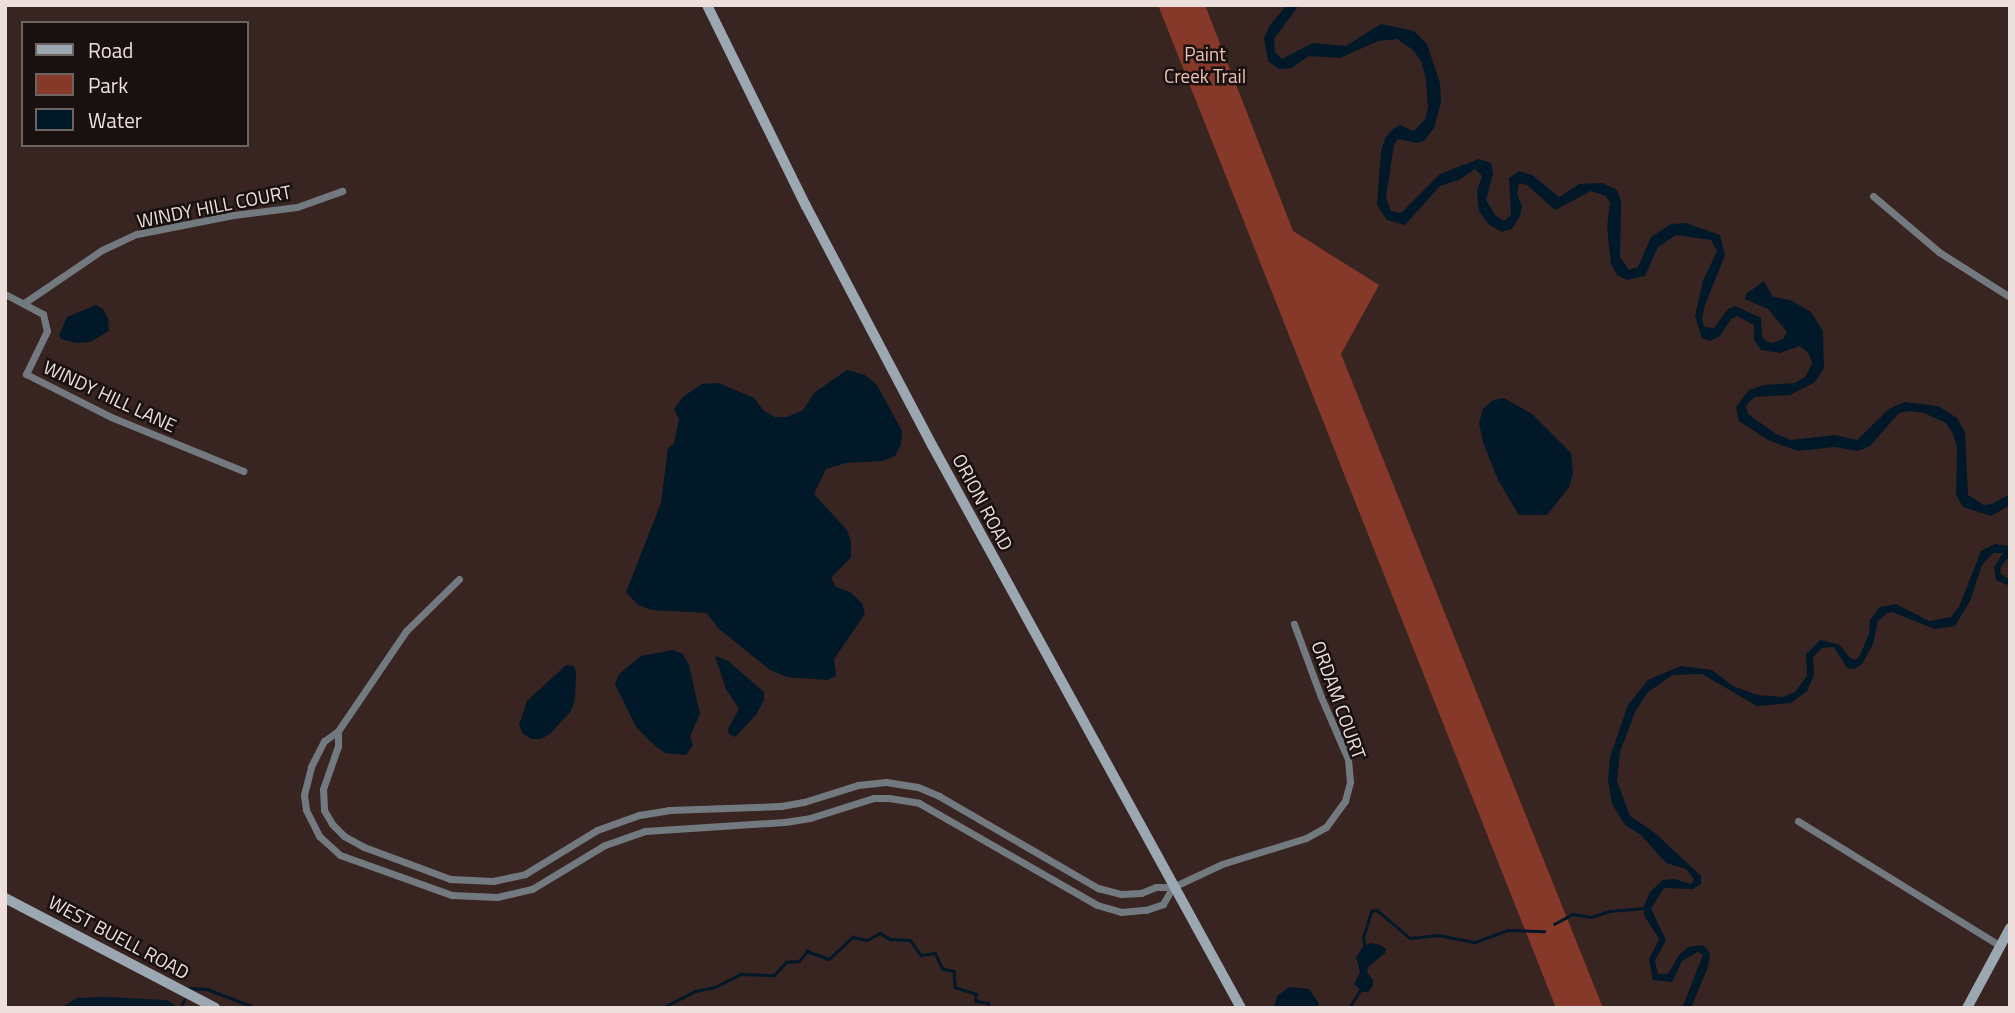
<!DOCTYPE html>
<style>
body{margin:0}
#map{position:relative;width:2015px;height:1013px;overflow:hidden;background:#382521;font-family:"Titillium Web",sans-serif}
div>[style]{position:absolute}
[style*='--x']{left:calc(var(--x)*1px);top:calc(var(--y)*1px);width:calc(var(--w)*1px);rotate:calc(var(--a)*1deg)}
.green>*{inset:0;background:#873929}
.water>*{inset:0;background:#001828}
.stream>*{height:2.5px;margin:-1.25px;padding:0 1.25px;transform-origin:1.25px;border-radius:1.25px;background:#001828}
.street>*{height:7px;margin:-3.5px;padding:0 3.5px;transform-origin:3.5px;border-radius:3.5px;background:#727a80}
.secondary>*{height:10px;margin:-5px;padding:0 5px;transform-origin:5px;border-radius:5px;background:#9ba8b1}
span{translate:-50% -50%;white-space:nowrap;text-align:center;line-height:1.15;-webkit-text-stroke:5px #19110f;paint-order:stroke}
.park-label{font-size:19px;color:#f2c1b6}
.street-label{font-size:19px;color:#ecdfdc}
.frame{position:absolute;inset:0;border:7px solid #ecdfdc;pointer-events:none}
.legend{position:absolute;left:21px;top:21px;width:228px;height:126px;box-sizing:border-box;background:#19110f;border:2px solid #6d6361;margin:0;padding:9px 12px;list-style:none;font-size:21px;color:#ecdfdc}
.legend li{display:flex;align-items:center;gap:14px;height:35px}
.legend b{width:35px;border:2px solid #6d6361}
</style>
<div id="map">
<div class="green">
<i style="clip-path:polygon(1158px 5px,1205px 5px,1293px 231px,1379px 285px,1341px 354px,1603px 1008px,1556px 1008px)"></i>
</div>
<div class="water">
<i style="clip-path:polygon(1287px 5px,1299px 5px,1274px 39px,1275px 52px,1282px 59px,1313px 43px,1346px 46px,1381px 24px,1414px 31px,1427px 44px,1440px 83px,1441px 102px,1434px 128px,1424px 141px,1417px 143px,1398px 139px,1394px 145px,1386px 197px,1391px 211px,1401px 213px,1440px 174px,1479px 159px,1491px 163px,1493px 174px,1486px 200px,1495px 215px,1504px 221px,1511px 215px,1509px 178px,1519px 171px,1532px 175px,1559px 197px,1579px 184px,1602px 183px,1617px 190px,1621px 201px,1620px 257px,1629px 270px,1638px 267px,1651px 237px,1671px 224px,1686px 223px,1720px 235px,1725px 255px,1705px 305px,1702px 319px,1704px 327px,1714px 328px,1728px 309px,1735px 306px,1761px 318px,1762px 337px,1766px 341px,1772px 343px,1783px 339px,1787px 332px,1768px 309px,1745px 299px,1746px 294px,1764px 281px,1773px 297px,1790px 300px,1810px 311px,1823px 331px,1824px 368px,1815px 382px,1790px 395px,1754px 397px,1746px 406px,1748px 414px,1776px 434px,1791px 440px,1835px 435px,1857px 440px,1889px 409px,1904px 402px,1938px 406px,1957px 418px,1965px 432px,1968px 495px,1984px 505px,1992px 504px,2010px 494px,2010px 505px,1991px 516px,1963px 507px,1956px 495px,1957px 448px,1953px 434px,1946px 423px,1924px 413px,1909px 411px,1899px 413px,1870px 446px,1858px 451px,1835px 447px,1798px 451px,1768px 440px,1739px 421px,1736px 407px,1749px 390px,1764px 385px,1795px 383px,1806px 376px,1812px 363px,1809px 354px,1800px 346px,1780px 353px,1761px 350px,1754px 340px,1754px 325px,1737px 316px,1731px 319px,1720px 336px,1710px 341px,1702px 338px,1695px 316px,1703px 281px,1717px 251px,1711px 240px,1676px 235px,1658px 247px,1645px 276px,1627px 280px,1617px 275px,1611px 264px,1607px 227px,1610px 203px,1606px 196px,1591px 191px,1555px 210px,1527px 185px,1519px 183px,1517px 194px,1522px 206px,1520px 216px,1512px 229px,1502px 232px,1488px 224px,1479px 211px,1477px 191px,1482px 176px,1475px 169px,1459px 180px,1440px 186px,1405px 225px,1387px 220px,1377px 205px,1381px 152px,1385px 138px,1393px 129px,1400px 125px,1414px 131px,1425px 119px,1428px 108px,1426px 79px,1421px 61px,1413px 50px,1397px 39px,1378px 41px,1340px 58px,1309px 56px,1292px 68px,1279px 69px,1268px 61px,1264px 38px,1270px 25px)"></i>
<i style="clip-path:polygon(96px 305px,103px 309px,108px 319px,109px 331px,90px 342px,76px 343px,61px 339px,59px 335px,67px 317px)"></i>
<i style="clip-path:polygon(847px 370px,865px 375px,877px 385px,902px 431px,901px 444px,895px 456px,883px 461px,846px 463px,826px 469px,814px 494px,847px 530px,851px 542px,851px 557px,831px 578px,836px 587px,850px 592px,862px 603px,865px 614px,834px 659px,836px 676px,827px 680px,787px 677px,770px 670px,718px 628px,707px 613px,652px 610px,638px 605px,626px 592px,661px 503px,668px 448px,674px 444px,679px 419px,674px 409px,684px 396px,702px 384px,719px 383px,754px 398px,764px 411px,775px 417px,787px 417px,803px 410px,815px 392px)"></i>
<i style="clip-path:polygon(1504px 398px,1532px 414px,1571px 453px,1573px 474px,1569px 487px,1547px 515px,1519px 515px,1498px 480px,1483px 442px,1479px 423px,1483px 409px,1493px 400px)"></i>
<i style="clip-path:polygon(1995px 544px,2010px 546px,2010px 556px,2001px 566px,2000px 573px,2010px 580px,2010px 586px,1996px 580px,1994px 567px,2003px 553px,1993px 553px,1982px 565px,1970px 601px,1955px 626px,1935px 629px,1892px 612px,1887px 613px,1878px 621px,1873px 644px,1862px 664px,1854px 669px,1847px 668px,1834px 647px,1822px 648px,1813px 657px,1814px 675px,1807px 691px,1791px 703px,1757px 706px,1702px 674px,1672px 675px,1647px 693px,1635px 712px,1620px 752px,1617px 781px,1630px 816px,1655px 833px,1701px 876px,1701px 884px,1693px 889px,1664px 888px,1651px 909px,1666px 940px,1655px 961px,1658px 974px,1668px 974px,1679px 955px,1688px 947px,1703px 945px,1710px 953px,1708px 967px,1691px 1008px,1682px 1008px,1703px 955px,1698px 952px,1682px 961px,1672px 982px,1653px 980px,1649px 959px,1659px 939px,1645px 917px,1643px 908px,1650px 892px,1663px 880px,1675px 879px,1691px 884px,1694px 879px,1686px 869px,1666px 863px,1641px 835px,1625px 825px,1612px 804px,1608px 780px,1610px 757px,1628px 705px,1648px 680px,1681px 666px,1712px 670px,1733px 686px,1757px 695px,1783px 697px,1795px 692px,1807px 676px,1806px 654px,1820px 640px,1840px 645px,1850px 658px,1855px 660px,1860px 656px,1869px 633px,1870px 620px,1880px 607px,1896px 604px,1929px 621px,1951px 617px,1959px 607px,1981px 551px)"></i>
<i style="clip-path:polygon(673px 650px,683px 654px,689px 665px,700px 714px,690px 736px,693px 745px,686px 755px,665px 753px,655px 746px,636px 727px,615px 684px,619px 674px,641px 656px)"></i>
<i style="clip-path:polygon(715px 656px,728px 661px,764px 692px,764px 700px,756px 715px,735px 737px,729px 734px,728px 729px,739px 709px,726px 689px)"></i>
<i style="clip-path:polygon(566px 665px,574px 666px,576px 672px,575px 699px,571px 711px,550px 734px,541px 739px,532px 739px,523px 734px,519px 725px,527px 701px)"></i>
<i style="clip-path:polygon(1370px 943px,1380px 945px,1386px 949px,1385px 953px,1368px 967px,1367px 972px,1373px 980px,1373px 986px,1368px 992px,1363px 992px,1354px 984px,1360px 972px,1356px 957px,1362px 948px)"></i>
<i style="clip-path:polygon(1289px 987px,1309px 989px,1319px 1004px,1317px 1008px,1274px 1008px,1277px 996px)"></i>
<i style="clip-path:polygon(104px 997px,167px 1000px,179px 1008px,61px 1008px,77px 998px)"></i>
</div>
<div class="stream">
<i style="--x:1554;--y:924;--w:21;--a:-28"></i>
<i style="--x:1573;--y:914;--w:18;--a:9"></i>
<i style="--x:1591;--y:917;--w:20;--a:-18"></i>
<i style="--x:1610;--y:911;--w:33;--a:-5"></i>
<i style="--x:1365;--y:950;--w:12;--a:-99"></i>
<i style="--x:1363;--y:938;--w:28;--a:-73"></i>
<i style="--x:1371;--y:911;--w:6;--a:-9"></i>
<i style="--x:1377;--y:910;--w:43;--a:40.3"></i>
<i style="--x:1410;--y:938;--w:28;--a:-6"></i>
<i style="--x:1438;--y:935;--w:38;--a:11"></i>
<i style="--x:1475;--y:942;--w:35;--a:-20"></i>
<i style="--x:1508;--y:930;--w:36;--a:2"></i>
<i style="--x:189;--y:988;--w:18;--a:3"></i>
<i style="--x:207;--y:989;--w:53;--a:20.8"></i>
<i style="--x:180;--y:1008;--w:9;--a:-63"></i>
<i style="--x:662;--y:1008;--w:37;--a:-27"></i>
<i style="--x:695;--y:991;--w:20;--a:-11"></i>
<i style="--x:715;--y:987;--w:29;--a:-27"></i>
<i style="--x:741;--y:974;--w:33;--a:2"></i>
<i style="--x:774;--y:975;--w:18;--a:-47"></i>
<i style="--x:786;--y:962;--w:13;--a:-4"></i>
<i style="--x:799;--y:961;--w:13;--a:-51"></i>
<i style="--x:807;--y:951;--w:23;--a:20"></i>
<i style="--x:829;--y:959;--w:33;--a:-43"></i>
<i style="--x:853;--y:937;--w:14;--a:12"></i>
<i style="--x:867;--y:940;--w:15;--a:-28"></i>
<i style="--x:880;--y:933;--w:12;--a:31"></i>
<i style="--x:890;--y:939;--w:20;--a:3"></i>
<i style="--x:910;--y:940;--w:19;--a:54"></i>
<i style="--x:921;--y:955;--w:14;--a:-8"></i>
<i style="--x:935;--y:953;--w:18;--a:63"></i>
<i style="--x:943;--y:969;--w:11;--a:10"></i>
<i style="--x:954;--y:971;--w:16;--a:86"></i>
<i style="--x:955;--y:987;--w:22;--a:18"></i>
<i style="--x:976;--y:994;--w:7;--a:90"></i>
<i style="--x:976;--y:1001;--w:12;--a:9"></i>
<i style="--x:988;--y:1003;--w:5;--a:79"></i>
<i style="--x:1015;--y:1008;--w:1;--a:0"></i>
<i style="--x:1349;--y:1008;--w:25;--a:-58"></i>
</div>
<div class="street">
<i style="--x:1873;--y:196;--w:87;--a:40.3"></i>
<i style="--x:1939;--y:252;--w:84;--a:32.4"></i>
<i style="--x:5;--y:294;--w:43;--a:27.8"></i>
<i style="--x:43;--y:314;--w:17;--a:77"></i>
<i style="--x:47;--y:331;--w:48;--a:116"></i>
<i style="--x:26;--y:374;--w:95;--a:26.8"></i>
<i style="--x:111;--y:417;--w:143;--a:22.2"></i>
<i style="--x:24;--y:303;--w:94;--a:-34.2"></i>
<i style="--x:102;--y:250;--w:38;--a:-25"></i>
<i style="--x:137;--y:234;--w:98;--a:-11.2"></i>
<i style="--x:233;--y:215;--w:64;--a:-7.1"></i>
<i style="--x:297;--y:207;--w:48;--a:-19.6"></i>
<i style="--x:459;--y:579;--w:74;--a:135.5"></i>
<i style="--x:406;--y:631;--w:121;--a:124.2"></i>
<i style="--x:338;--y:731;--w:17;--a:144"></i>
<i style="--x:324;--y:741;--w:29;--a:117"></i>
<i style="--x:311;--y:767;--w:29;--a:104"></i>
<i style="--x:304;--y:795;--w:15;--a:82"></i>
<i style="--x:306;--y:810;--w:29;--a:63"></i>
<i style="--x:319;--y:836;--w:28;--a:42"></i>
<i style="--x:340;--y:855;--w:119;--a:19.7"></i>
<i style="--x:452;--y:895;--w:45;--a:2.5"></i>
<i style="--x:497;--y:897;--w:36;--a:-13"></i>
<i style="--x:532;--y:889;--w:85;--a:-31.1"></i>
<i style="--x:605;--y:845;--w:42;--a:-19.3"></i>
<i style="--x:645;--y:831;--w:140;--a:-3.7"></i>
<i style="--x:785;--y:822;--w:25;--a:-9"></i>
<i style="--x:810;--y:818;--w:67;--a:-17.4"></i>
<i style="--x:874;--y:798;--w:15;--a:0"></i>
<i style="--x:889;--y:798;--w:30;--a:9"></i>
<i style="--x:919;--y:803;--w:205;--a:29.8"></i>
<i style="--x:1097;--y:905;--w:25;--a:16"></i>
<i style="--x:1121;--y:912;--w:25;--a:-5"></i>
<i style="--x:1146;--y:910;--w:18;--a:-19"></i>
<i style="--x:1163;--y:904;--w:20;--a:-60"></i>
<i style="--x:338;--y:731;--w:15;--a:90"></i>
<i style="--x:338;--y:746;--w:46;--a:109.2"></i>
<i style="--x:323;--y:789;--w:21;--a:87"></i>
<i style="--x:324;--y:810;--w:16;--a:60"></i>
<i style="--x:332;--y:824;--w:17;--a:45"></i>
<i style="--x:344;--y:836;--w:23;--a:29"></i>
<i style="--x:364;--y:847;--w:92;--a:20.4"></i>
<i style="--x:450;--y:879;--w:43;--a:2.7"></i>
<i style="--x:493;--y:881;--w:33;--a:-12"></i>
<i style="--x:525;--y:874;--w:84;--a:-31.4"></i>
<i style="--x:597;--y:830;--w:45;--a:-19.7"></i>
<i style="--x:639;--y:815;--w:30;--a:-9"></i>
<i style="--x:669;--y:810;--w:112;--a:-2"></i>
<i style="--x:781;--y:806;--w:23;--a:-10"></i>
<i style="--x:804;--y:802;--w:57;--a:-17.5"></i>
<i style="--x:858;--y:785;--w:28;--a:-6"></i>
<i style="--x:886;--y:782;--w:32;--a:9"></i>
<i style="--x:918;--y:787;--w:23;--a:23"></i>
<i style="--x:939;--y:796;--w:184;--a:30.1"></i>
<i style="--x:1098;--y:888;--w:24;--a:15"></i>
<i style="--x:1121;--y:894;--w:20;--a:-3"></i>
<i style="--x:1141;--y:893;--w:16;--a:-22"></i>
<i style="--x:1156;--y:887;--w:17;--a:0"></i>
<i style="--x:1173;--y:887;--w:54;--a:-25.1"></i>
<i style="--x:1222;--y:864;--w:88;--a:-17.2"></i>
<i style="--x:1306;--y:838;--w:23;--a:-29"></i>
<i style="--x:1326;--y:827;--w:32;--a:-54"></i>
<i style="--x:1345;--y:801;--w:20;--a:-75"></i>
<i style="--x:1350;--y:782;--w:23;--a:-95"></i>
<i style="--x:1348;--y:759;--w:68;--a:-113.5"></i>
<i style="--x:1321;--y:697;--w:78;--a:-110.3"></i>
<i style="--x:1798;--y:821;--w:238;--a:31.7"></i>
</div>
<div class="secondary">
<i style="--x:707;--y:5;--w:224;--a:63.8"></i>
<i style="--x:806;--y:206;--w:270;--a:62.2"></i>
<i style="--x:932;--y:445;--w:642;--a:61.24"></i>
<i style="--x:5;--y:898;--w:237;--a:27.6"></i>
<i style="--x:1967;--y:1008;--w:91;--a:-61.7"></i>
</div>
<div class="park-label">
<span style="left:1205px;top:65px">Paint<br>Creek Trail</span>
</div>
<div class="street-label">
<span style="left:214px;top:206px;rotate:-11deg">WINDY HILL COURT</span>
<span style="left:110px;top:396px;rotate:25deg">WINDY HILL LANE</span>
<span style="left:983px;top:502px;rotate:62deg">ORION ROAD</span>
<span style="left:1339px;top:700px;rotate:70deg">ORDAM COURT</span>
<span style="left:119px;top:937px;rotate:28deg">WEST BUELL ROAD</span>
</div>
<div class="frame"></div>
<ul class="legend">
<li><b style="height:9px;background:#9ba8b1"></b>Road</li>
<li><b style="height:19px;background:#873929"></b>Park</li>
<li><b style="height:19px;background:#001828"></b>Water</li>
</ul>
</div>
